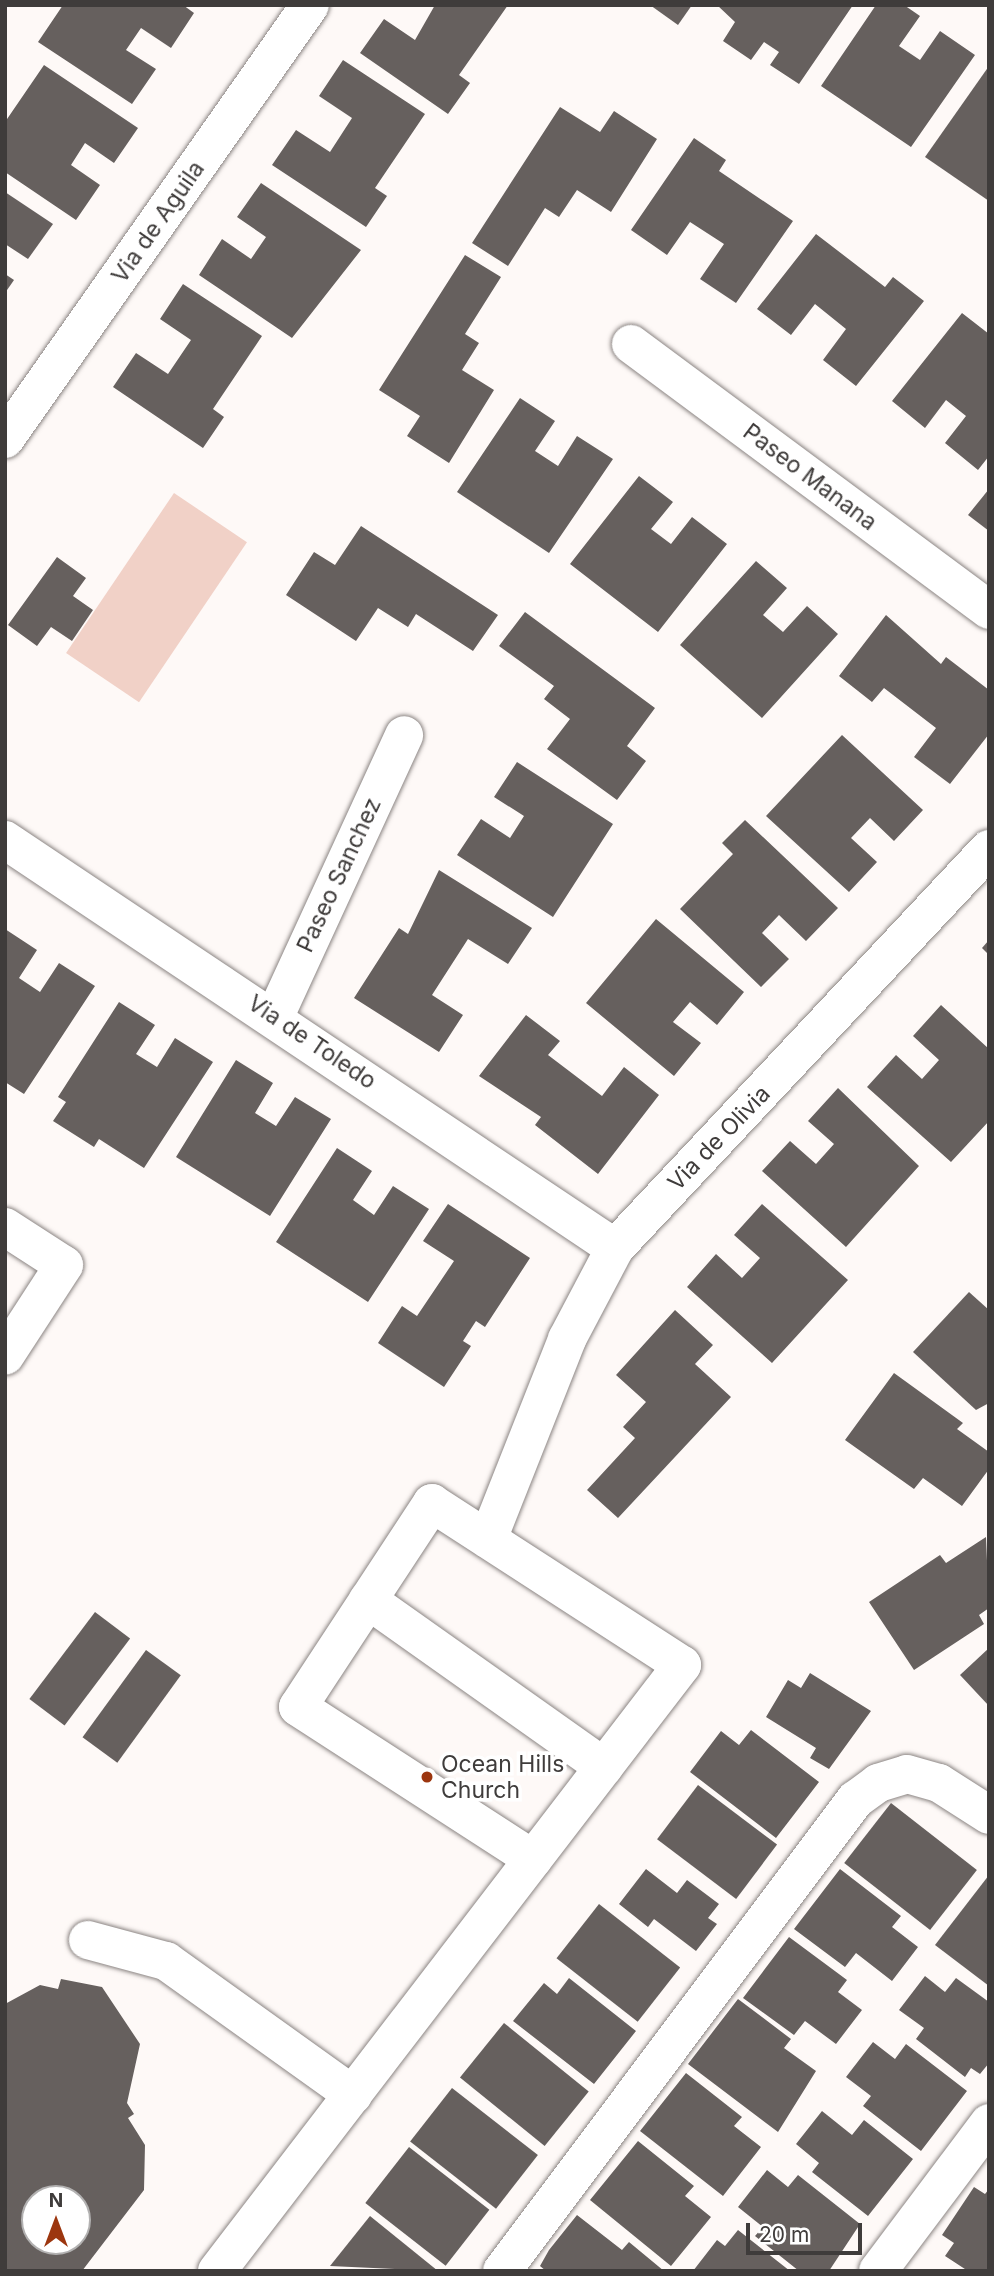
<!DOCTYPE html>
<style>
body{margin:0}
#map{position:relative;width:994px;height:2276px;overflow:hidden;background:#fef9f7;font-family:Inter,sans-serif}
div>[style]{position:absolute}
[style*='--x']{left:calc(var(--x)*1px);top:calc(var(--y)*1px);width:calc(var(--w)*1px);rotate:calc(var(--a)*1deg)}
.green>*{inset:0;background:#f1d1c7;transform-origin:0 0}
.building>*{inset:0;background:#66605e;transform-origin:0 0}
.roads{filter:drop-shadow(0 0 2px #8b8583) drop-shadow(0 0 2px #8b8583)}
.minor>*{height:38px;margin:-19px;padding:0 19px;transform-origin:19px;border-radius:19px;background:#fff}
.dots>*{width:19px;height:19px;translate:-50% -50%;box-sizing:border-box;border:4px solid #fff;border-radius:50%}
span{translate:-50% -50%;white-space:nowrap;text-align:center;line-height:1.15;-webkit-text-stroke:7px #fff;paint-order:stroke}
.street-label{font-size:23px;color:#3f3c3b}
.poi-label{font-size:23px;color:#3f3c3b}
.left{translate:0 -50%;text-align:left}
.frame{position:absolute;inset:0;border:7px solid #3f3c3b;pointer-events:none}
.north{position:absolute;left:21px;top:2185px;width:70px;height:70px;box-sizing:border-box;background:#fff;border:2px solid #b2b1b1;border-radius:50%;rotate:0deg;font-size:19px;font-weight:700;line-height:28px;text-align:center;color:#3f3c3b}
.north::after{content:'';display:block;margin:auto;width:24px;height:32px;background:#9c360f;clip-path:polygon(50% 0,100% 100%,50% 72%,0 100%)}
.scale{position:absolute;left:746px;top:2223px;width:116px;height:32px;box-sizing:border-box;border:4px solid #3f3c3b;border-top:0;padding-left:9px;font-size:21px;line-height:24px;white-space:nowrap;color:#3f3c3b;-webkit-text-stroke:5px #fff;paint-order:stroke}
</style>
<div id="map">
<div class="green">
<i style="left:174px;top:493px;width:88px;height:193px;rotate:34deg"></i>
</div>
<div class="building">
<i style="clip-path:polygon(63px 5px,183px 5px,194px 13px,171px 48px,141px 28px,126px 50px,156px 69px,132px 104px,38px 42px)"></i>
<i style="clip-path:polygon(435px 5px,508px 5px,459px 75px,470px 83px,448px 114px,360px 53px,384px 19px,415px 40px)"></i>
<i style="clip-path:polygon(650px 5px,692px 5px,678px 25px)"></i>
<i style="clip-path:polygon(717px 5px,853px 5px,799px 84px,770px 65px,779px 52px,764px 42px,751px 60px,723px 41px,735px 22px)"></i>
<i style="clip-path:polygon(876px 5px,904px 5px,920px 16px,899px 46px,920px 60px,940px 31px,975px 55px,911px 147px,821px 86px)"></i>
<i style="clip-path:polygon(343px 60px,425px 114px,375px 188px,387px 196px,366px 227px,272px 165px,296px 130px,330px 152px,352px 118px,319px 96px)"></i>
<i style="clip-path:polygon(44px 65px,138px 128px,114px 163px,85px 143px,71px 165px,100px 185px,76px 220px,5px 172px,5px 122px)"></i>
<i style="clip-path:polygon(989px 66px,989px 201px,925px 157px)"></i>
<i style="clip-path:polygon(560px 107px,600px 132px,614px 111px,657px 139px,611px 212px,577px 190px,559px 217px,545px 208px,508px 266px,472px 243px)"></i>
<i style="clip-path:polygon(694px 138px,726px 160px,719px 171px,793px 221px,736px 303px,700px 279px,724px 244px,690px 222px,667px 255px,631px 230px)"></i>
<i style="clip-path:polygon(261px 183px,361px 250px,292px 338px,199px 275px,222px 239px,251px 259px,266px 237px,237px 217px)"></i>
<i style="clip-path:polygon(5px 192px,53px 224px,28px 259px,5px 244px)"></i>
<i style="clip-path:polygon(816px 234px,885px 287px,893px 277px,924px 301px,856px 386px,823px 360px,846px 329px,815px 304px,791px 335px,757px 309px)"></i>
<i style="clip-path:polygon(465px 255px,501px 277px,465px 334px,479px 343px,462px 370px,494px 390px,449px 463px,407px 436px,420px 416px,379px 390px)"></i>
<i style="clip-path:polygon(5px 274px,14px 280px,5px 293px)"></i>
<i style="clip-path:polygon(183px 284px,262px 336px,213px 409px,224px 417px,203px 448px,113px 387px,136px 353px,168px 374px,191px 340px,160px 319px)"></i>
<i style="clip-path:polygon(962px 313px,989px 334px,989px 456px,978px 470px,945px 443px,966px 416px,946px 400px,925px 428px,892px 401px)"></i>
<i style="clip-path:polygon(520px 398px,555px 421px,535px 451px,558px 466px,577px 436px,613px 459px,549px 553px,457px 492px)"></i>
<i style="clip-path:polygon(639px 476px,673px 502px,651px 529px,671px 544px,692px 517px,727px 544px,658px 632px,570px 564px)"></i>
<i style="clip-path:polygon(989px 489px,989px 531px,968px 515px)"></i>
<i style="clip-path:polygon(361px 526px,498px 615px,473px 651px,416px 614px,408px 627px,378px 608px,356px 641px,286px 595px,314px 552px,335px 565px)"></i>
<i style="clip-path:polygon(57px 557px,86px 578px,73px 596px,93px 610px,72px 641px,51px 627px,37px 646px,8px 625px)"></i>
<i style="clip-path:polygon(756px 561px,787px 588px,763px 615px,783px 632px,807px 606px,838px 634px,762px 718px,680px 645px)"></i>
<i style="clip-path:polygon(525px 612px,655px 708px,627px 746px,646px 761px,617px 800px,547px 749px,570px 719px,544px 699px,554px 686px,499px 646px)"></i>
<i style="clip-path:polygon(886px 615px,941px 664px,946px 657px,989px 690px,989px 734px,950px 784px,914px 757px,936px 728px,884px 688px,872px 702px,839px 676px)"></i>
<i style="clip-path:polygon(842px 735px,923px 810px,894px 841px,870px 818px,851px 838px,877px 862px,849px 892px,766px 816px)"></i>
<i style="clip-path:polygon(517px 762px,613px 824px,553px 917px,457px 855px,481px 819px,510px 838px,524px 816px,494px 797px)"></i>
<i style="clip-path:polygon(745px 820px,838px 908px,806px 941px,779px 915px,762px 933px,789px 959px,761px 987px,680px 909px,733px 854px,722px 843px)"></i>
<i style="clip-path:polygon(439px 870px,532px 928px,508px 964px,468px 939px,432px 995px,463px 1015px,439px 1052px,354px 998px,399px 928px,408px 934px)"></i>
<i style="clip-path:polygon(656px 919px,744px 992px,717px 1025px,690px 1002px,673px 1022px,701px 1043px,674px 1076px,586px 1003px)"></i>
<i style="clip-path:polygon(5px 929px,37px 950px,19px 978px,40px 992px,59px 963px,95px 986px,24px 1094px,5px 1082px)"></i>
<i style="clip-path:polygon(989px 940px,989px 955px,982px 948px)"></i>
<i style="clip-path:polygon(119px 1002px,155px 1025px,136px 1054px,157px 1067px,175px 1038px,213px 1062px,144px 1168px,99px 1139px,94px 1147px,53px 1121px,66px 1102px,58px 1097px)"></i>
<i style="clip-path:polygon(941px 1005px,989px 1049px,989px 1121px,951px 1162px,867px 1087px,896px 1055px,922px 1079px,939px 1060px,913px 1036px)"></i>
<i style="clip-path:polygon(526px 1015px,560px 1041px,548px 1055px,602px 1096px,624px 1067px,659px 1095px,598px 1174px,535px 1125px,541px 1117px,479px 1076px)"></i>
<i style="clip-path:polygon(236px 1060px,273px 1083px,255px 1113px,276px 1126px,295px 1097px,331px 1119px,270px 1216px,176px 1157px)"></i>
<i style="clip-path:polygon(838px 1088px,919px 1166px,846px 1247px,762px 1171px,790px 1141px,816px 1164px,834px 1144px,808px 1121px)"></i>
<i style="clip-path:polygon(337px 1148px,372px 1171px,353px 1200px,374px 1215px,393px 1186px,429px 1209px,368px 1302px,276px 1242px)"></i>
<i style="clip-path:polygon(448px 1204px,530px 1258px,485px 1327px,476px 1321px,463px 1341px,471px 1346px,444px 1387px,378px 1343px,402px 1306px,417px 1316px,454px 1261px,423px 1241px)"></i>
<i style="clip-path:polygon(762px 1204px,848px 1280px,772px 1363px,687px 1287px,716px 1254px,742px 1278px,760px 1258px,734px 1235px)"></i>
<i style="clip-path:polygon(969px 1292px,989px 1310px,989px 1403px,976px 1410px,913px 1352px)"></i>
<i style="clip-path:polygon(675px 1310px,713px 1345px,695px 1364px,731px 1397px,618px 1518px,587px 1490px,635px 1438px,623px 1427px,646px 1402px,616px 1375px)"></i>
<i style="clip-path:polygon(894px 1373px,963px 1423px,957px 1429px,989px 1452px,989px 1469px,962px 1506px,923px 1478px,914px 1489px,845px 1440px)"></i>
<i style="clip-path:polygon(986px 1537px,989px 1608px,979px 1615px,984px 1624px,914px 1670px,869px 1602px,940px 1555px,946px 1563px)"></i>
<i style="left:95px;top:1612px;width:44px;height:109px;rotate:37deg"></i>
<i style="clip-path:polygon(989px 1648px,989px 1706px,960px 1675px)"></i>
<i style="left:146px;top:1650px;width:43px;height:108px;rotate:36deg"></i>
<i style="clip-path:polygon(810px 1673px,871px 1711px,829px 1769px,810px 1758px,816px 1748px,766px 1717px,788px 1680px,801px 1688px)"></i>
<i style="clip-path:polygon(751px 1730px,819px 1782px,776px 1838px,690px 1772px,721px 1731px,739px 1745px)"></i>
<i style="left:698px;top:1785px;width:99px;height:68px;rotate:37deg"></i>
<i style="left:891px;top:1803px;width:109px;height:76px;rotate:38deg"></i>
<i style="clip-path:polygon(646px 1869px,677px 1893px,687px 1880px,719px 1904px,708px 1918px,717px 1924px,696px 1951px,654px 1919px,648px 1927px,619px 1904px)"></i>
<i style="clip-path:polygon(840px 1869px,901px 1916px,892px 1927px,918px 1947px,892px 1981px,856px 1953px,845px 1967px,794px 1929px)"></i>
<i style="clip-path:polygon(989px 1875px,989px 1986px,935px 1945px)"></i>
<i style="left:599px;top:1904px;width:103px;height:69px;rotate:38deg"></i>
<i style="clip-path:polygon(789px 1937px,847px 1980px,838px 1992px,862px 2010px,836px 2044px,805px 2021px,794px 2035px,743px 1998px)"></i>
<i style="clip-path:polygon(925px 1976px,945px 1992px,956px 1978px,989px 2002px,989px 2063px,980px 2074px,971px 2068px,965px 2077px,916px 2039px,924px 2028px,899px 2010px)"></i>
<i style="clip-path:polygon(569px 1978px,636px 2031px,594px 2084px,513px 2021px,544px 1983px,557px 1994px)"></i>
<i style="clip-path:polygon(evenodd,61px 1979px,102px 1987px,140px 2044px,127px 2103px,134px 2114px,128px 2118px,145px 2145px,144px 2190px,82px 2271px,5px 2271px,5px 2004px,40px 1985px,58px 1989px,61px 1979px,35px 2199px,77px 2199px,77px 2241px,35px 2241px,35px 2199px)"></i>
<i style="clip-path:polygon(738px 1999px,791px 2039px,784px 2048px,816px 2071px,778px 2132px,688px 2064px)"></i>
<i style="left:504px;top:2023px;width:109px;height:70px;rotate:39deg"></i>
<i style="clip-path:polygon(873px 2042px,895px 2059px,906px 2044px,967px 2091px,921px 2151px,863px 2106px,871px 2096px,846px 2077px)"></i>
<i style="clip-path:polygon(686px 2073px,742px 2117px,734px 2126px,761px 2147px,723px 2196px,640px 2131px)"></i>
<i style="left:452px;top:2088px;width:109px;height:68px;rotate:38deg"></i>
<i style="clip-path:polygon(822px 2111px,852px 2135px,864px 2120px,913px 2159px,868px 2216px,812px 2172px,819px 2163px,796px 2144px)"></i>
<i style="clip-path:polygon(638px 2141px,694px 2186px,685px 2196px,711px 2217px,671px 2266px,590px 2200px)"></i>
<i style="left:409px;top:2147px;width:102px;height:71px;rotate:38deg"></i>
<i style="clip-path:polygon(767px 2170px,788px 2187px,798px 2175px,860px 2224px,829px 2271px,799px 2271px,755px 2236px,763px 2227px,738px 2207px)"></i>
<i style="clip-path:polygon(974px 2187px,985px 2194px,989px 2189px,989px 2271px,968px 2271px,945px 2256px,954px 2243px,942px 2235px)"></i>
<i style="clip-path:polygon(577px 2215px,622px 2250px,629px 2242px,664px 2271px,546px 2271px,540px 2266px,549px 2250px)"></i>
<i style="clip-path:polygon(370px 2216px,438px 2271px,330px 2266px)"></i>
<i style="clip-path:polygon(738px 2230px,790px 2271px,693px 2271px,717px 2240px,725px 2246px)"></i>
</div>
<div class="roads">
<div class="minor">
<i style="--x:631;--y:344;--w:446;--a:36.6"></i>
<i style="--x:5;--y:439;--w:530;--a:-54.9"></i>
<i style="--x:5;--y:840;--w:734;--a:33.78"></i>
<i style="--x:275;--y:1016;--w:309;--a:-65.3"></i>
<i style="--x:5;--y:1227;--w:70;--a:32.8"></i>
<i style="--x:64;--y:1265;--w:108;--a:123"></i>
<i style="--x:488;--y:1539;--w:215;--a:-68.4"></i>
<i style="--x:567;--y:1339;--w:103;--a:-62.2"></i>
<i style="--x:615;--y:1248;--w:547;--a:-46.85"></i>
<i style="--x:368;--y:1600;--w:289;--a:35.3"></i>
<i style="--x:88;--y:1940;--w:81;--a:15.1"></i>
<i style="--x:166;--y:1961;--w:230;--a:35.6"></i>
<i style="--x:217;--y:2271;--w:764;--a:-52.5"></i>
<i style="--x:682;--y:1665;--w:298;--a:-147.1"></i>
<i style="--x:432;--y:1503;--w:244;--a:123.3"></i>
<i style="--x:298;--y:1707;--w:280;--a:32.9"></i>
<i style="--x:502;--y:2271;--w:589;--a:-53.15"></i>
<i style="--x:855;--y:1800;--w:29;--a:-36"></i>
<i style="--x:878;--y:1783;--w:30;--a:-17"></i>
<i style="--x:907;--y:1774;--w:33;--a:16"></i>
<i style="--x:939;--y:1783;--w:59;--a:32.6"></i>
<i style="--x:878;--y:2271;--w:185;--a:-53.1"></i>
</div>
</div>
<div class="dots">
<i style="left:427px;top:1777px;background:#9c360f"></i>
</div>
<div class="street-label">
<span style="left:158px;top:222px;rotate:-55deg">Via de Aguila</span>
<span style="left:810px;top:477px;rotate:37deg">Paseo Manana</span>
<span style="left:339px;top:875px;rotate:-65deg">Paseo Sanchez</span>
<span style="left:312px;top:1042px;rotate:34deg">Via de Toledo</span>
<span style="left:719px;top:1138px;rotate:-46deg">Via de Olivia</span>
</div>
<div class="poi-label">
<span class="left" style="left:441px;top:1777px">Ocean Hills<br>Church</span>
</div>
<div class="frame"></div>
<div class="north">N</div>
<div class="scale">20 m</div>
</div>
